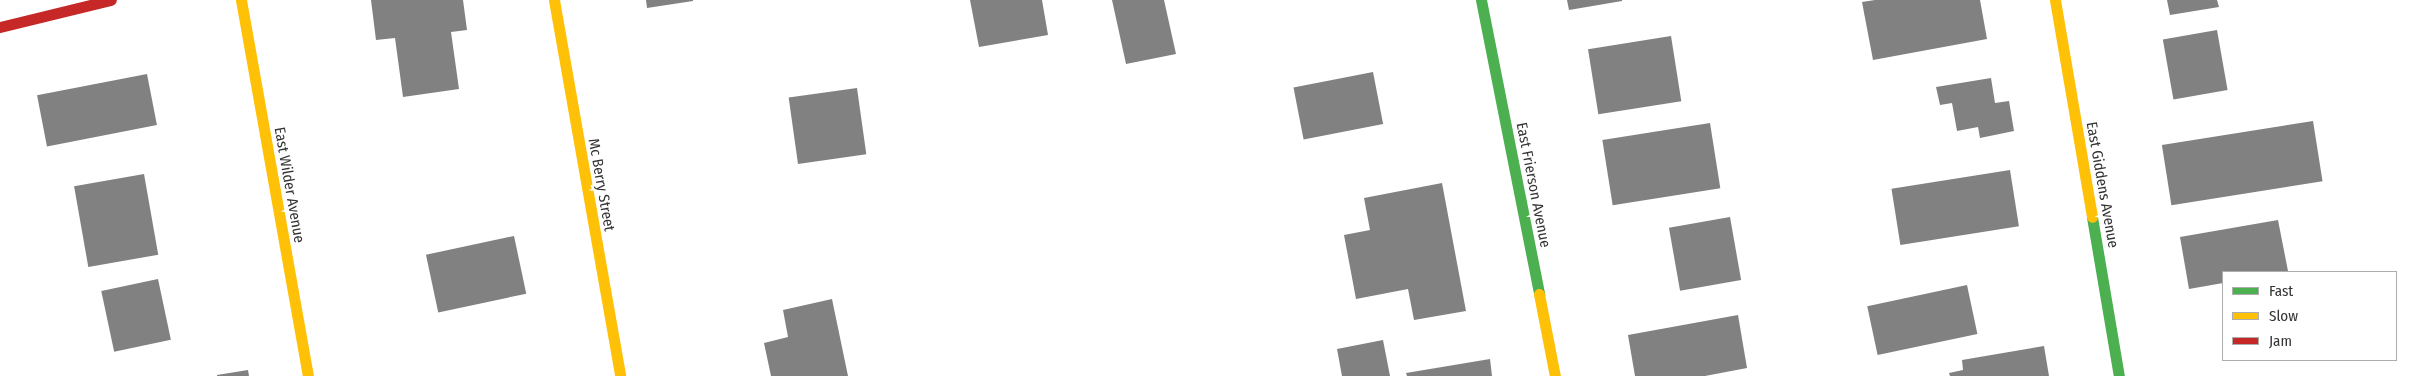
<!DOCTYPE html>
<style>
body{margin:0}
#map{position:relative;width:2412px;height:376px;overflow:hidden;background:#fff;font-family:"Fira Sans Condensed",sans-serif}
div>[style]{position:absolute}
[style*='--x']{left:calc(var(--x)*1px);top:calc(var(--y)*1px);width:calc(var(--w)*1px);rotate:calc(var(--a)*1deg)}
.building>*{inset:0;background:#818181;transform-origin:0 0}
.fast>*{height:11px;margin:-5.5px;padding:0 5.5px;transform-origin:5.5px;border-radius:5.5px;background:#4caf50}
.slow>*{height:11px;margin:-5.5px;padding:0 5.5px;transform-origin:5.5px;border-radius:5.5px;background:#ffc107}
.jam>*{height:11px;margin:-5.5px;padding:0 5.5px;transform-origin:5.5px;border-radius:5.5px;background:#c62828}
span{translate:-50% -50%;white-space:nowrap;text-align:center;line-height:1.15;-webkit-text-stroke:5px #fff;paint-order:stroke}
.street-label{font-size:15px;color:#333}
.legend{position:absolute;left:2222px;top:271px;width:175px;height:90px;box-sizing:border-box;background:#fff;border:1px solid #adadad;margin:0;padding:6px 9px;list-style:none;font-size:15px;color:#333}
.legend li{display:flex;align-items:center;gap:10px;height:25px}
.legend b{width:25px;border:1px solid #adadad}
</style>
<div id="map">
<div class="building">
<i style="clip-path:polygon(371px 0,463px 0,467px 30px,451px 32px,459px 89px,403px 97px,395px 38px,376px 40px)"></i>
<i style="clip-path:polygon(646px 0,693px 0,693px 1px,647px 8px)"></i>
<i style="clip-path:polygon(970px 0,1042px 0,1048px 35px,979px 47px)"></i>
<i style="clip-path:polygon(1112px 0,1164px 0,1176px 54px,1126px 64px)"></i>
<i style="clip-path:polygon(1567px 0,1622px 0,1622px 1px,1569px 10px)"></i>
<i style="clip-path:polygon(1875px 0,1980px 0,1987px 39px,1873px 60px,1862px 2px)"></i>
<i style="clip-path:polygon(2167px 0,2217px 0,2219px 7px,2170px 15px)"></i>
<i style="left:2217px;top:30px;width:61px;height:55px;rotate:80deg"></i>
<i style="left:1671px;top:36px;width:66px;height:84px;rotate:81deg"></i>
<i style="left:1373px;top:72px;width:53px;height:81px;rotate:79deg"></i>
<i style="left:147px;top:74px;width:52px;height:112px;rotate:79deg"></i>
<i style="clip-path:polygon(1991px 78px,1995px 103px,2009px 101px,2014px 131px,1980px 138px,1978px 127px,1957px 131px,1952px 103px,1940px 105px,1936px 87px)"></i>
<i style="left:857px;top:88px;width:67px;height:69px;rotate:82deg"></i>
<i style="left:2313px;top:121px;width:61px;height:153px;rotate:81deg"></i>
<i style="left:1710px;top:123px;width:66px;height:109px;rotate:81deg"></i>
<i style="left:2010px;top:170px;width:57px;height:120px;rotate:81deg"></i>
<i style="left:144px;top:174px;width:82px;height:71px;rotate:80deg"></i>
<i style="clip-path:polygon(1442px 183px,1466px 311px,1414px 320px,1408px 289px,1356px 299px,1344px 235px,1370px 230px,1364px 198px)"></i>
<i style="left:1730px;top:217px;width:64px;height:62px;rotate:80deg"></i>
<i style="clip-path:polygon(2278px 220px,2288px 271px,2223px 272px,2223px 283px,2189px 289px,2180px 237px)"></i>
<i style="left:514px;top:236px;width:59px;height:90px;rotate:78deg"></i>
<i style="left:158px;top:279px;width:62px;height:58px;rotate:78deg"></i>
<i style="left:1967px;top:285px;width:50px;height:102px;rotate:78deg"></i>
<i style="clip-path:polygon(832px 299px,848px 376px,771px 376px,764px 343px,788px 337px,783px 310px)"></i>
<i style="clip-path:polygon(1738px 315px,1747px 368px,1705px 376px,1635px 376px,1628px 335px)"></i>
<i style="clip-path:polygon(1383px 340px,1390px 376px,1342px 376px,1337px 349px)"></i>
<i style="clip-path:polygon(2044px 346px,2049px 376px,1950px 376px,1949px 373px,1963px 370px,1962px 360px)"></i>
<i style="clip-path:polygon(1490px 359px,1492px 376px,1407px 376px,1406px 373px)"></i>
<i style="clip-path:polygon(248px 370px,249px 376px,217px 376px,217px 375px)"></i>
</div>
<div class="fast">
<i style="--x:1481;--y:0;--w:300;--a:78.8"></i>
<i style="--x:2092;--y:217;--w:161;--a:80.4"></i>
</div>
<div class="slow">
<i style="--x:241;--y:0;--w:382;--a:79.9"></i>
<i style="--x:554;--y:0;--w:382;--a:80"></i>
<i style="--x:2055;--y:0;--w:220;--a:80.3"></i>
<i style="--x:1539;--y:294;--w:84;--a:79"></i>
</div>
<div class="jam">
<i style="--x:0;--y:27;--w:114;--a:-13.7"></i>
</div>
<div class="street-label">
<span style="left:289px;top:185px;rotate:80deg">East Wilder Avenue</span>
<span style="left:601px;top:185px;rotate:80deg">Mc Berry Street</span>
<span style="left:1533px;top:185px;rotate:79deg">East Frierson Avenue</span>
<span style="left:2102px;top:185px;rotate:80deg">East Giddens Avenue</span>
</div>
<ul class="legend">
<li><b style="height:6px;background:#4caf50"></b>Fast</li>
<li><b style="height:6px;background:#ffc107"></b>Slow</li>
<li><b style="height:6px;background:#c62828"></b>Jam</li>
</ul>
</div>
